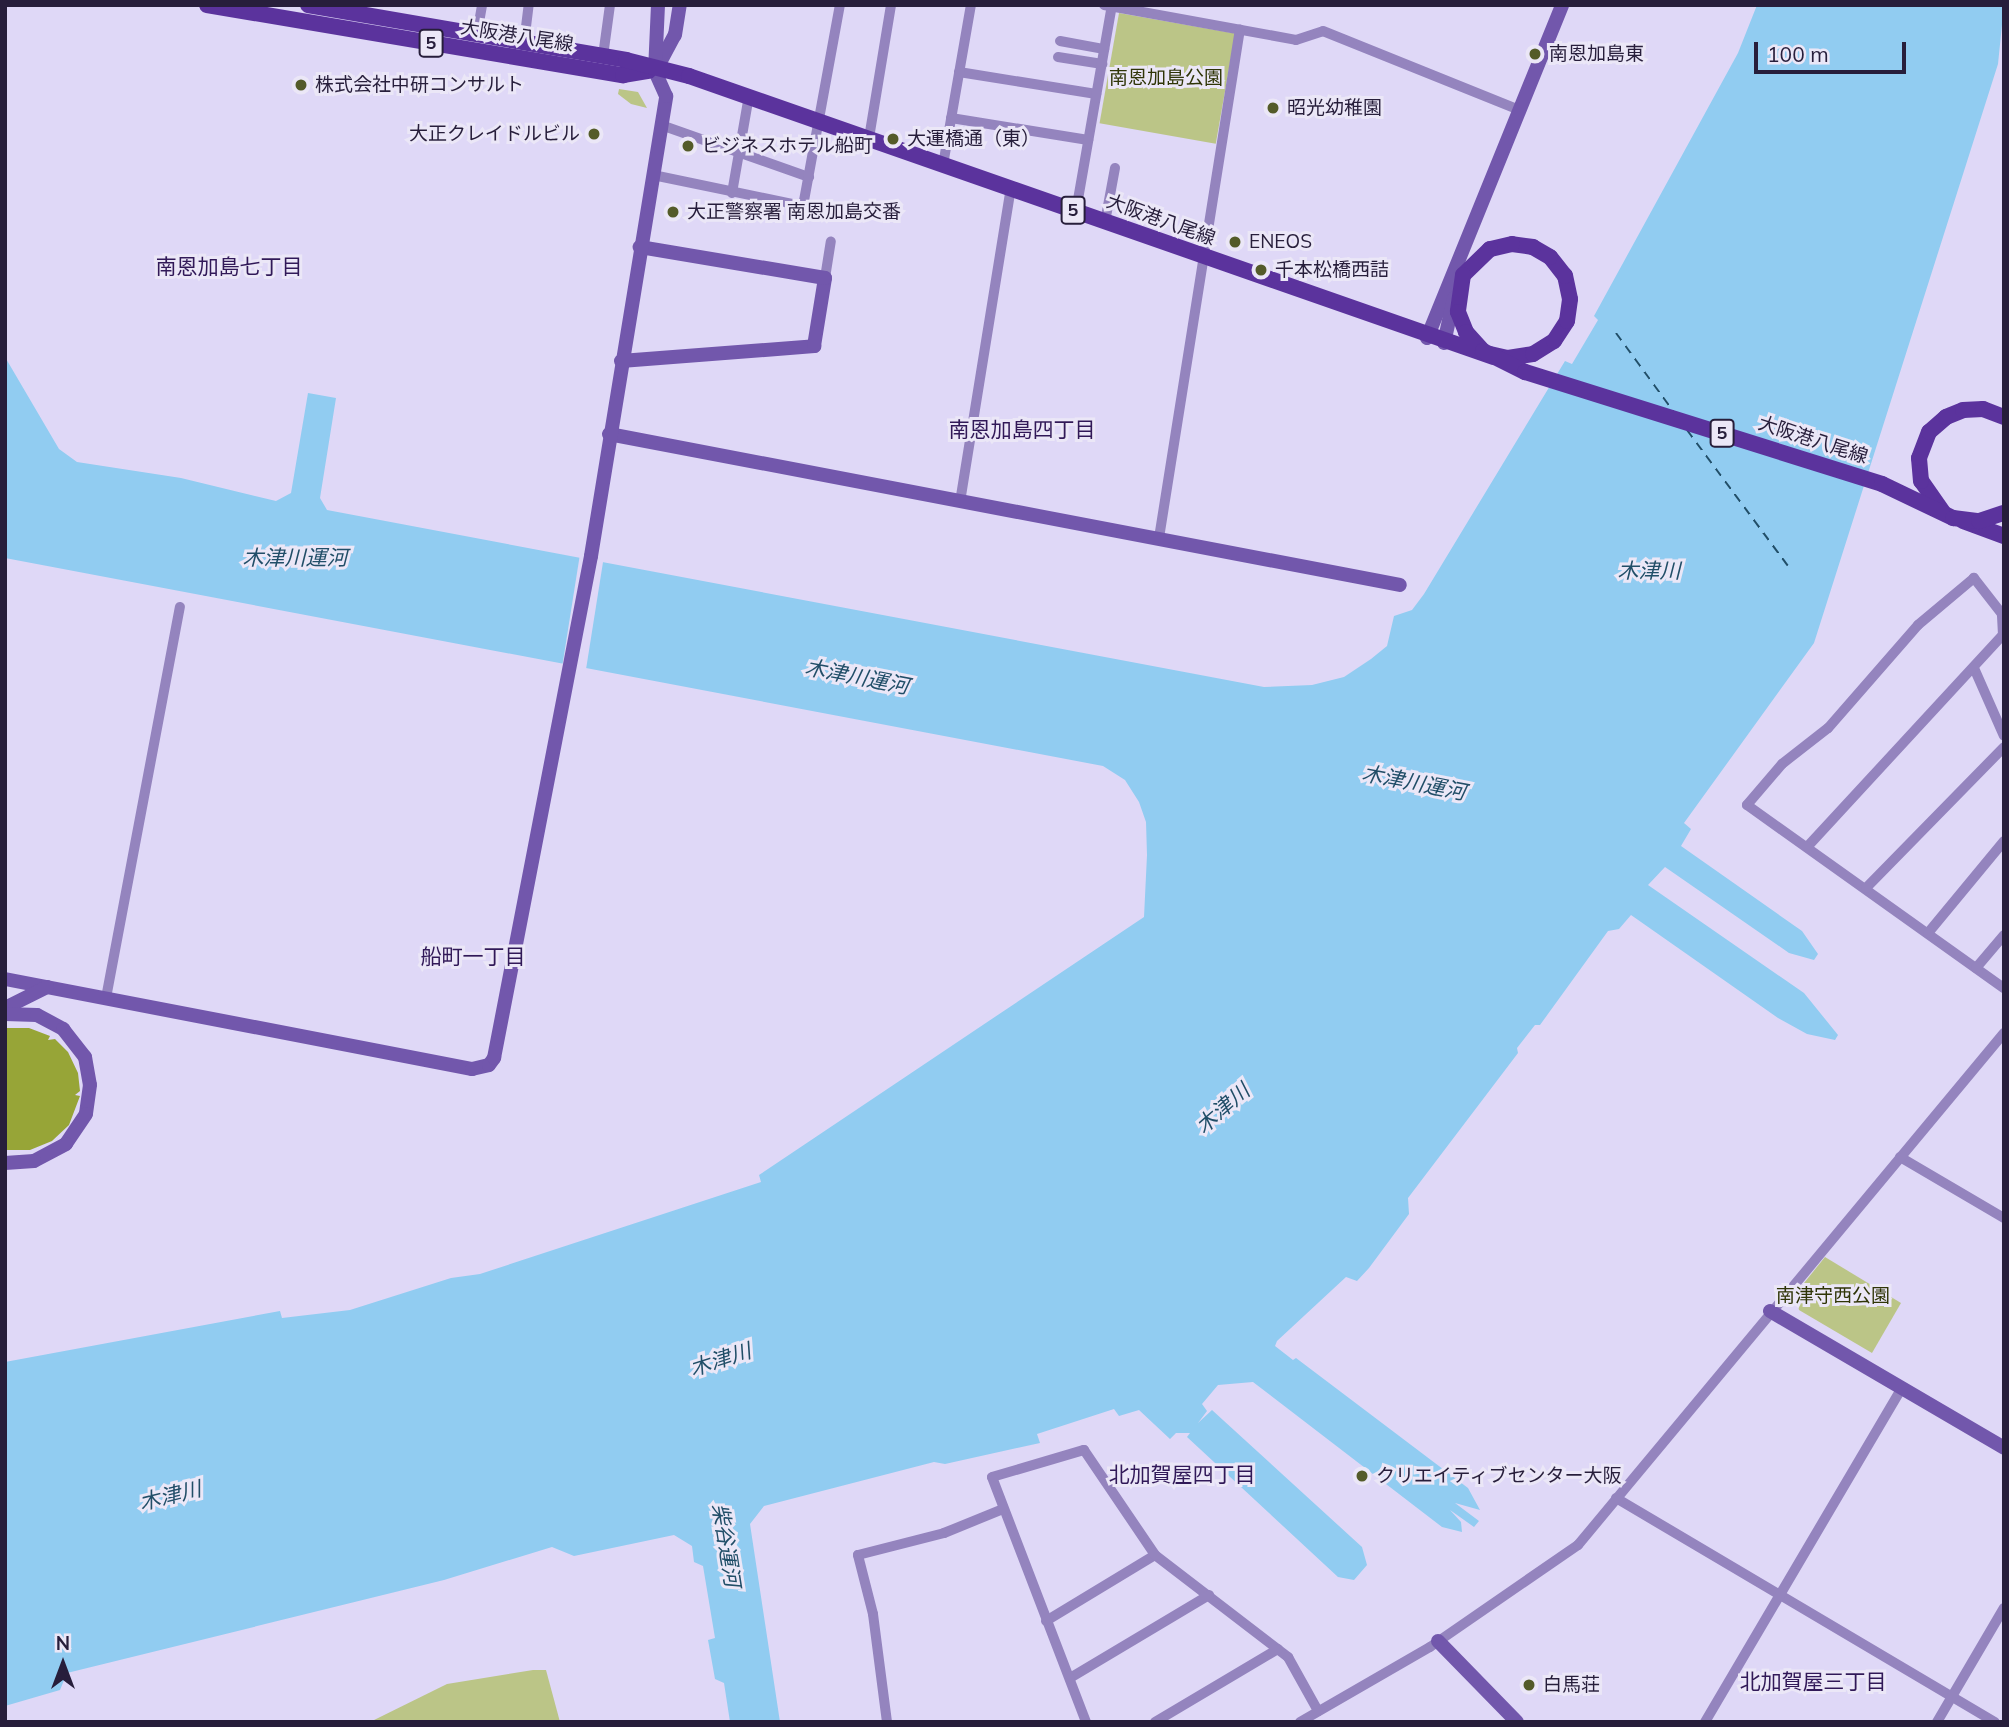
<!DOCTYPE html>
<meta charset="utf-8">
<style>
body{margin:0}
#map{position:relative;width:2009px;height:1727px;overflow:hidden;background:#dfd8f7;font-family:Mulish,"Noto Sans JP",sans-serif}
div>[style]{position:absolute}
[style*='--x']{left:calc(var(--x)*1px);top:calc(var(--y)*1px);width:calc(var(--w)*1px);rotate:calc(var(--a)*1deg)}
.green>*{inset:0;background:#bbc587;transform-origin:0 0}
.forest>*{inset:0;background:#97a537}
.water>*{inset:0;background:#91ccf1}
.pier>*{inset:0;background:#dfd8f7;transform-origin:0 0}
.ferry>*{height:2px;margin-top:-1px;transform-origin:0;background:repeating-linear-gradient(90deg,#214e68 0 9px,transparent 0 16px)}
.street>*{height:10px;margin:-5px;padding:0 5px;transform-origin:5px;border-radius:5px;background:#9484be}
.secondary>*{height:14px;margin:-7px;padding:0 7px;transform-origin:7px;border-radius:7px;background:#7257ac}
.primary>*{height:16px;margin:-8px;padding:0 8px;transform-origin:8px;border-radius:8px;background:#5b339d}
.secondary-bridge>*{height:14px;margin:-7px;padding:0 7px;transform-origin:7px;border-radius:7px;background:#7257ac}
.primary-bridge>*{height:16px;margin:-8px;padding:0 8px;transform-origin:8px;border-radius:8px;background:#5b339d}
.dots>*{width:19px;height:19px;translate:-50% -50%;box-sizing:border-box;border:4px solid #ebe7f7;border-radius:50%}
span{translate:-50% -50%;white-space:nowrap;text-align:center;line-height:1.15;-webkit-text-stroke:6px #ebe7f7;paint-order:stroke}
.shield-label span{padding:2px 5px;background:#ebe7f7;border:2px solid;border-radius:5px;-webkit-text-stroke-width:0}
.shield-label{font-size:18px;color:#271e3b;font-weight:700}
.street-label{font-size:19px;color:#271e3b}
.poi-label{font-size:19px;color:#271e3b}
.left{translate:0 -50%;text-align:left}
.right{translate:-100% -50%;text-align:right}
.park-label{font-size:19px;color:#2f3507}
.neighbourhood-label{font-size:21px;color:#311958}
.water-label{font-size:21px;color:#214e68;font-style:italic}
.frame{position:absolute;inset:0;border:7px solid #271e3b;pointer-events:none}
.north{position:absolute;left:28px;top:1629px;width:70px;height:70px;-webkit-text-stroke:5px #ebe7f7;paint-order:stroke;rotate:0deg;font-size:19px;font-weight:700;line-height:28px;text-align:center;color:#271e3b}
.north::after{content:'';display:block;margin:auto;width:24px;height:32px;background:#271e3b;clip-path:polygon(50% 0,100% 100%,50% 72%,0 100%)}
.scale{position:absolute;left:1754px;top:42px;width:152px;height:32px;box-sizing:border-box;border:4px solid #271e3b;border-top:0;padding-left:9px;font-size:21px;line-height:24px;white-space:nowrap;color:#271e3b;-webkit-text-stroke:5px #ebe7f7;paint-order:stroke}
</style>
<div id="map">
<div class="green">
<i style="left:1119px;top:13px;width:118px;height:112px;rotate:10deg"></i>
<i style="clip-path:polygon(619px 89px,638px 92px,647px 108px,631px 104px,618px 94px)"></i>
<i style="clip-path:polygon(1825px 1257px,1901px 1303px,1872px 1353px,1799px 1310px,1796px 1293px)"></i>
<i style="clip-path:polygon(533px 1670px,546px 1670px,560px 1722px,370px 1722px,447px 1684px)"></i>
</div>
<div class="forest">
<i style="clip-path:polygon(5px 1028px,29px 1028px,50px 1036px,48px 1040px,55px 1039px,68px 1052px,78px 1073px,80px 1091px,75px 1095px,80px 1096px,69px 1125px,52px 1141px,30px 1150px,5px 1150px)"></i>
</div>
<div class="water">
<i style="clip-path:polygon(1757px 5px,2004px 5px,1998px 64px,1814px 643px,1684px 823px,1691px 829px,1681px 846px,1802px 931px,1818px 954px,1814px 960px,1789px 953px,1665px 867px,1648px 885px,1804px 993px,1838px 1035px,1835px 1040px,1807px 1034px,1778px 1018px,1631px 915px,1619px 929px,1608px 931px,1540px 1025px,1535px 1025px,1517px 1048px,1518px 1053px,1408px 1198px,1409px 1214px,1369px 1268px,1357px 1281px,1346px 1277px,1277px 1341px,1275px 1346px,1293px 1360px,1296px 1358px,1468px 1488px,1480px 1510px,1455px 1503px,1479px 1521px,1474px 1527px,1450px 1510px,1461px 1522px,1462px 1532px,1442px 1527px,1253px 1382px,1218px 1385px,1202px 1404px,1207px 1411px,1198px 1423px,1212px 1410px,1362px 1547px,1367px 1565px,1354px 1580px,1338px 1577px,1187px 1437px,1190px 1433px,1176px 1433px,1170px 1439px,1139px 1410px,1119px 1416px,1114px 1409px,1037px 1434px,1040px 1443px,945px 1464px,934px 1462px,764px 1506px,750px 1524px,780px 1722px,730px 1722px,724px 1683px,715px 1679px,708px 1640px,715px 1638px,703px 1566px,694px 1562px,692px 1546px,674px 1535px,574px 1556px,552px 1547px,444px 1580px,67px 1673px,60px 1690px,5px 1706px,5px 1362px,280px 1311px,282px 1318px,350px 1310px,451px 1278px,480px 1274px,761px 1182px,759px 1175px,1144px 917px,1147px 855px,1146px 822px,1139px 802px,1125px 780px,1103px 766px,5px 558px,5px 357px,59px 449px,77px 462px,181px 478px,276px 501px,291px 493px,308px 393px,336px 398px,320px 498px,327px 510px,1264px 687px,1312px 685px,1344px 677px,1371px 659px,1387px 646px,1394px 616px,1412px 610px,1424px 594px,1565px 361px,1572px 364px,1598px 320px,1594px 316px,1738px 53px)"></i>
</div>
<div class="pier">
<i style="left:580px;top:554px;width:24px;height:114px;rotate:9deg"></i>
</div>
<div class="ferry">
<i style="--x:1616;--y:333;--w:97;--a:53.8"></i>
<i style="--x:1687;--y:430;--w:169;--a:53.4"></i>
</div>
<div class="street">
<i style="--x:1104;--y:5;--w:195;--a:10.3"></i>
<i style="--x:1296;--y:40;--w:28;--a:-18"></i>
<i style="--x:1323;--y:31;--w:212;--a:21.9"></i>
<i style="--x:477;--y:34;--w:29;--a:-80"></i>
<i style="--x:1060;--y:41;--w:45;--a:10.3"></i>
<i style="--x:524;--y:43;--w:38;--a:-83"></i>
<i style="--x:603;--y:56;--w:51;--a:-82.2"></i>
<i style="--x:1058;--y:57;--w:45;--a:9"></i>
<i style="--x:959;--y:72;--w:139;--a:9.1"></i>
<i style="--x:951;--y:118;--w:139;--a:9.1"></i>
<i style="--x:661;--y:125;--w:157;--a:19.4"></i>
<i style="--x:869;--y:138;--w:135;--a:-80.6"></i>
<i style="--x:943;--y:165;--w:162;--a:-80.1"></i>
<i style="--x:653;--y:175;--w:153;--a:11.7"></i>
<i style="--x:803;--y:206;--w:204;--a:-79.6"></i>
<i style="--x:732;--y:193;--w:98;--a:-80.1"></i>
<i style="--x:1076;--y:211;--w:209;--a:-80.1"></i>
<i style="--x:1105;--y:222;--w:55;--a:-79.5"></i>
<i style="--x:825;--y:278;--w:37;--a:-81"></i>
<i style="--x:960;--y:502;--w:318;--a:-80.8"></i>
<i style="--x:1159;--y:538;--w:515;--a:-80.96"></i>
<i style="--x:1974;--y:668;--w:74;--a:66.2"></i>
<i style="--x:1808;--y:846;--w:287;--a:-47.3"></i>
<i style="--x:2003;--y:635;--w:21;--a:-93"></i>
<i style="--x:2002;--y:614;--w:46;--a:-127.9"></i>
<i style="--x:1974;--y:578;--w:73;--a:140"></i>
<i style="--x:1918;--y:625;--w:137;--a:131.1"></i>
<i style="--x:1828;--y:728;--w:58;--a:142"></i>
<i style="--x:1782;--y:764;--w:54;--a:130.5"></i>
<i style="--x:1747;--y:805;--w:315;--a:35.5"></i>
<i style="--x:1866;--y:888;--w:197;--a:-45.6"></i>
<i style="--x:1928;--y:933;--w:119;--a:-50.4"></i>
<i style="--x:1976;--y:968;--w:43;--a:-49.7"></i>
<i style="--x:106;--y:998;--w:398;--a:-79.3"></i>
<i style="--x:1900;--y:1157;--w:121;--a:30.4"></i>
<i style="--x:1616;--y:1498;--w:440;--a:30.6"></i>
<i style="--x:1046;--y:1621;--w:127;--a:-31.2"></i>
<i style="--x:1155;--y:1555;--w:168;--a:37.5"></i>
<i style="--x:1288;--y:1657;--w:62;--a:60.9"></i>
<i style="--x:1070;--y:1678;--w:162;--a:-30.8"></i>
<i style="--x:887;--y:1722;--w:109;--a:-97.4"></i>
<i style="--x:873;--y:1614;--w:61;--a:-104.3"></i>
<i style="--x:858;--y:1555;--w:89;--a:-14.3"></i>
<i style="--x:944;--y:1533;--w:64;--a:-22.1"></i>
<i style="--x:1086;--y:1722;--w:262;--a:-111"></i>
<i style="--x:992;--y:1477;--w:96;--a:-16.4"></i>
<i style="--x:1084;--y:1450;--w:127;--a:55.9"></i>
<i style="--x:1155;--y:1722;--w:143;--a:-30.7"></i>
<i style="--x:1300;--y:1722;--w:150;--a:-30"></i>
<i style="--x:1430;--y:1647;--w:180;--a:-34.6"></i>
<i style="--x:1578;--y:1545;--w:666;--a:-50.24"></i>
<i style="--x:1705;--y:1722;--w:388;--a:-59.5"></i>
<i style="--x:1937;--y:1722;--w:132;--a:-59.6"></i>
</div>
<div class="secondary">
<i style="--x:656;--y:70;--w:40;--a:-62"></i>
<i style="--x:675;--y:35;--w:30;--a:-81"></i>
<i style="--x:1427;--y:338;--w:359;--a:-67.9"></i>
<i style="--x:1444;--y:343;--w:46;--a:-77.5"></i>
<i style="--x:621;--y:361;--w:194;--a:-4.4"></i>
<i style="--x:814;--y:346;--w:69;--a:-80.8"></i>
<i style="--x:825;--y:278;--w:188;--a:-170.5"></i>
<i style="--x:609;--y:434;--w:805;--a:10.81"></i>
<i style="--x:5;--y:979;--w:476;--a:10.9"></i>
<i style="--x:472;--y:1069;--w:17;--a:-13"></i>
<i style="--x:489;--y:1065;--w:9;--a:-54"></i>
<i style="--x:494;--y:1058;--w:511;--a:-79.06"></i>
<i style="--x:591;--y:556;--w:466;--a:-80.7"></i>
<i style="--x:666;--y:96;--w:27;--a:-114"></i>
<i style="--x:655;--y:71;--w:66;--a:-87.4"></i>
<i style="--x:5;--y:1008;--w:47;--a:-26.6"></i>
<i style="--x:1770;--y:1311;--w:271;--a:30.3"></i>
<i style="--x:1438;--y:1641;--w:113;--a:45.7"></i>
</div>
<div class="primary">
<i style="--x:207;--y:5;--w:422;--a:9.6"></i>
<i style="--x:623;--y:75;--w:26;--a:-9"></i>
<i style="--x:308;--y:5;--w:323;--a:9.8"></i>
<i style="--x:626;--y:60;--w:65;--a:14.3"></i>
<i style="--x:689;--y:76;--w:852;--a:19.26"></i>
<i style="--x:1943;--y:512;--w:38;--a:-125"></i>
<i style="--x:1921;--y:481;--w:23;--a:-95"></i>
<i style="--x:1919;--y:458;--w:28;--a:-69"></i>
<i style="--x:1929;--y:432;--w:23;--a:-41"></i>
<i style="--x:1946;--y:417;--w:18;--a:-22"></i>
<i style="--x:1963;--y:410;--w:20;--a:-3"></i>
<i style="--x:1983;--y:409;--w:22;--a:21"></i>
<i style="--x:1963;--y:521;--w:44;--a:20.1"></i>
</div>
<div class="secondary-bridge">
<i style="--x:5;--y:1014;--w:32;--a:2"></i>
<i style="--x:37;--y:1015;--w:30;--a:28"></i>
<i style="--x:63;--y:1029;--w:36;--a:52"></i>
<i style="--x:85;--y:1057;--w:28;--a:80"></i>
<i style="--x:90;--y:1085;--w:29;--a:98"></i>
<i style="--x:86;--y:1114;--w:36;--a:124"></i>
<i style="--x:66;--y:1144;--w:36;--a:152"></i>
<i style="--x:34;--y:1161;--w:29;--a:176"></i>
</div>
<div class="primary-bridge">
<i style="--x:1490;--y:354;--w:18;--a:13"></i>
<i style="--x:1508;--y:358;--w:25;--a:-9"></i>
<i style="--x:1533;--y:354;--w:25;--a:-32"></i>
<i style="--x:1554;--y:341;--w:24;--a:-57"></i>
<i style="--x:1567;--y:321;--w:22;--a:-82"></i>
<i style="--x:1570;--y:299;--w:24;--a:-102"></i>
<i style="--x:1565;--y:276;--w:24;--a:-128"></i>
<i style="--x:1550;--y:257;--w:20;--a:-150"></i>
<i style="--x:1533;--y:247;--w:21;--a:-172"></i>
<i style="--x:1512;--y:244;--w:23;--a:167"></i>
<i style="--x:1490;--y:249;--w:37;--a:136"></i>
<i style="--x:1463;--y:275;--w:37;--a:98"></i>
<i style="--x:1458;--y:312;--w:22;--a:68"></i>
<i style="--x:1466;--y:332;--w:25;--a:48"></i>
<i style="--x:1483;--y:351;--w:47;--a:26.6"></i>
<i style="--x:1525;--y:372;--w:374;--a:17.4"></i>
<i style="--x:1882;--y:484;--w:79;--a:25.6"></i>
<i style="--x:1953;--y:518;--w:26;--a:7"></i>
<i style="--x:1979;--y:521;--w:26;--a:-18"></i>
</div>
<div class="dots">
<i style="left:1535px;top:54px;background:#545b29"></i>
<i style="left:301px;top:85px;background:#545b29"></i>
<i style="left:1273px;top:108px;background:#545b29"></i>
<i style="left:594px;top:134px;background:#545b29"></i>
<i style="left:893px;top:139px;background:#545b29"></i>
<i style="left:688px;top:146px;background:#545b29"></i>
<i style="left:673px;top:212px;background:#545b29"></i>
<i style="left:1235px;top:242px;background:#545b29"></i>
<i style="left:1261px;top:270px;background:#545b29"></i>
<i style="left:1362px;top:1476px;background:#545b29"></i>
<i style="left:1529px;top:1685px;background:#545b29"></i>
</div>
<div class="shield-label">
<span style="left:431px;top:43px">5</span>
<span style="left:1073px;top:210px">5</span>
<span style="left:1722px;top:433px">5</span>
</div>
<div class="street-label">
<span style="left:517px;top:36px;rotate:9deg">大阪港八尾線</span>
<span style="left:1161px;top:220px;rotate:20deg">大阪港八尾線</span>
<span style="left:1813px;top:440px;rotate:18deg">大阪港八尾線</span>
</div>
<div class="poi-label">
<span class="left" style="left:1549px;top:54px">南恩加島東</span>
<span class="left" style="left:315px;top:85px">株式会社中研コンサルト</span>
<span class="left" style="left:1287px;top:108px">昭光幼稚園</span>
<span class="right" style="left:580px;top:134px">大正クレイドルビル</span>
<span class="left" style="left:907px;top:139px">大運橋通（東）</span>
<span class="left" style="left:702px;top:146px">ビジネスホテル船町</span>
<span class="left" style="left:687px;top:212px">大正警察署 南恩加島交番</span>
<span class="left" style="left:1249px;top:242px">ENEOS</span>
<span class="left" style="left:1275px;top:270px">千本松橋西詰</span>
<span class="left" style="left:1376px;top:1476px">クリエイティブセンター大阪</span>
<span class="left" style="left:1543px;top:1685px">白馬荘</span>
</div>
<div class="park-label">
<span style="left:1166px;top:78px">南恩加島公園</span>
<span style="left:1833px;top:1296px">南津守西公園</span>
</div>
<div class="neighbourhood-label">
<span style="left:229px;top:266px">南恩加島七丁目</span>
<span style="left:1022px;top:429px">南恩加島四丁目</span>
<span style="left:473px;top:956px">船町一丁目</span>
<span style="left:1182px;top:1474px">北加賀屋四丁目</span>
<span style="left:1813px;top:1681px">北加賀屋三丁目</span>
</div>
<div class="water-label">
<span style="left:295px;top:557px">木津川運河</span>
<span style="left:1649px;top:570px">木津川</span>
<span style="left:857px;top:676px;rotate:11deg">木津川運河</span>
<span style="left:1414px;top:782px;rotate:11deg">木津川運河</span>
<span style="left:1222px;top:1108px;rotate:-41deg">木津川</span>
<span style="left:720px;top:1359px;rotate:-18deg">木津川</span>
<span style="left:170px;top:1495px;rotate:-14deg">木津川</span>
<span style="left:727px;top:1545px;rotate:81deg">柴谷運河</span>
</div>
<div class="frame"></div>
<div class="north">N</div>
<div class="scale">100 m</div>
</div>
